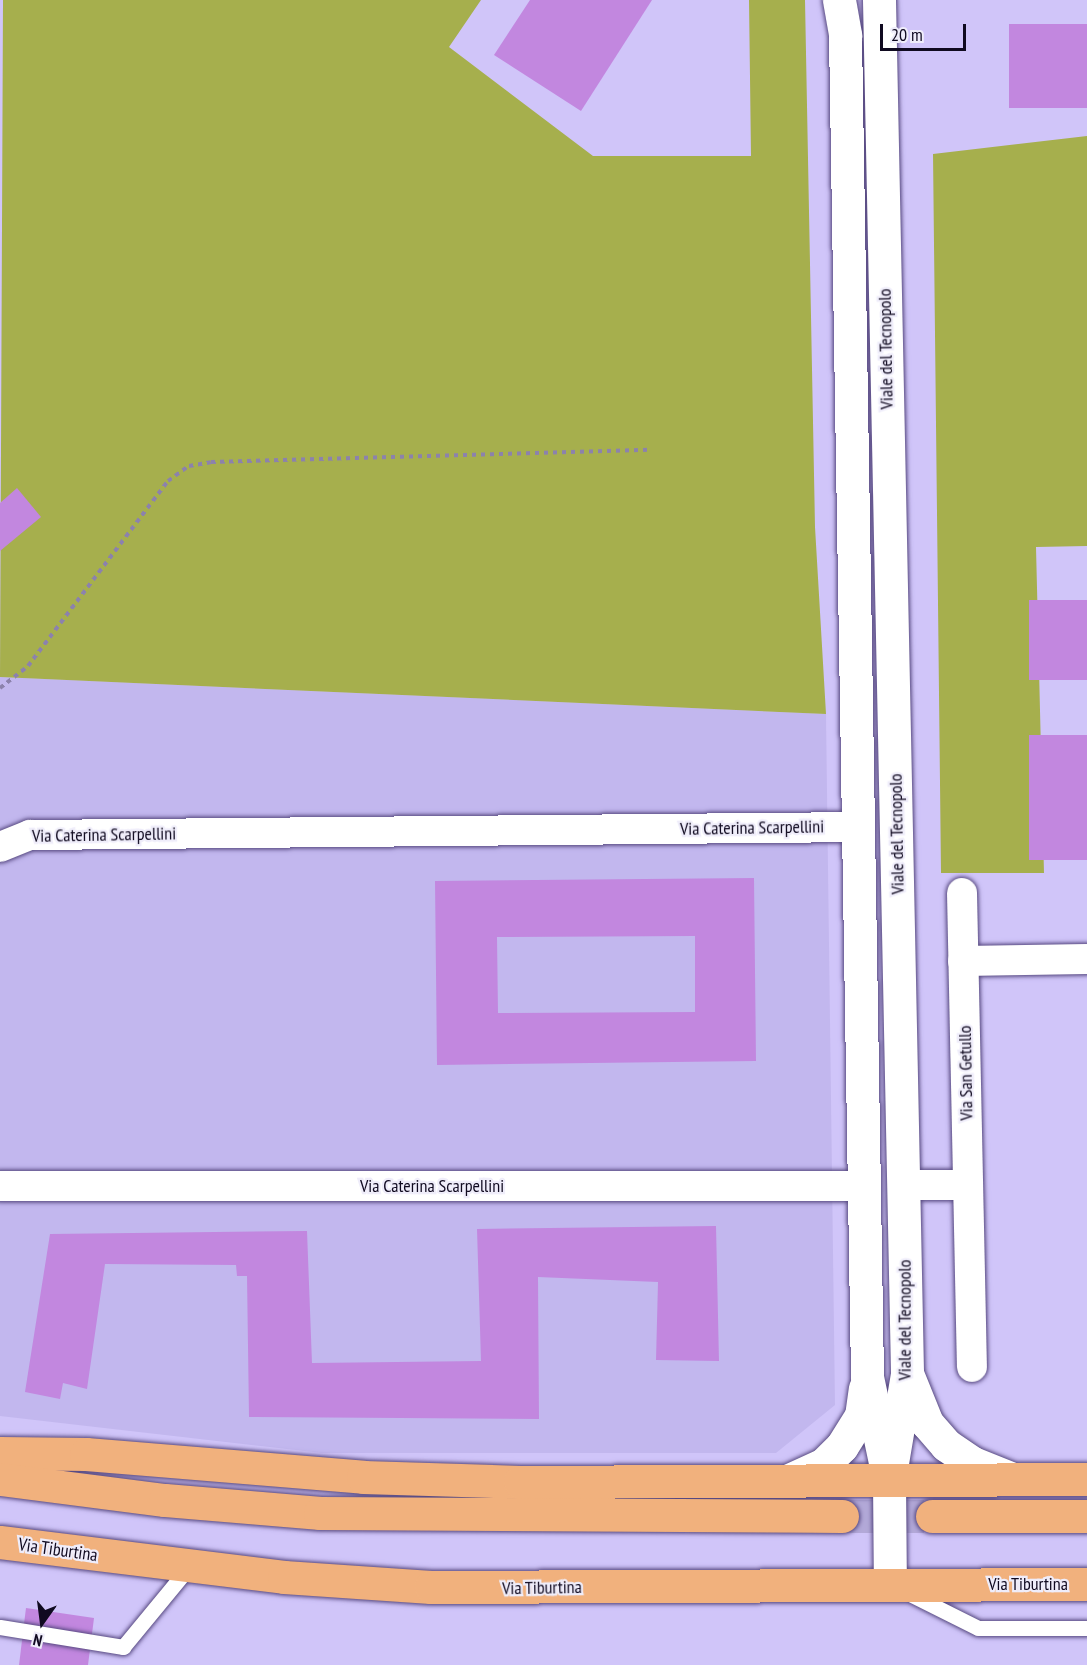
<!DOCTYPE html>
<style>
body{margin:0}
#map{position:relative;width:1087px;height:1665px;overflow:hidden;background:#d0c5f9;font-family:"PT Sans Narrow",sans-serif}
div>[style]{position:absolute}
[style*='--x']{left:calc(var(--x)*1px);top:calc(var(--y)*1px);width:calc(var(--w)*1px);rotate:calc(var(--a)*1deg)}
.built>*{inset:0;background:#c2b7ee}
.green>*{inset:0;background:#a6af4d}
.building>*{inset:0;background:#c287df;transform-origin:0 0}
.primary-tunnel>*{height:33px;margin-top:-16.5px;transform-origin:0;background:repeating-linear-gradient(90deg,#b3a9d8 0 33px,transparent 0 49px)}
.path>*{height:4px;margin-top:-2px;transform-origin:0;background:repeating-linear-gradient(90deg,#8c82ac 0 4.5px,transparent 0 9px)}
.roads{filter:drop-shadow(0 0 2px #574981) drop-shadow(0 0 2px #574981)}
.service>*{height:15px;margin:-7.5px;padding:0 7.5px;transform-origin:7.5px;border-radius:7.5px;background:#fff}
.minor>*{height:30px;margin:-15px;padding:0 15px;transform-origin:15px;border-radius:15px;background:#fff}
.secondary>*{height:33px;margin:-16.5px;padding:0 16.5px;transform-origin:16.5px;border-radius:16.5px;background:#fff}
.primary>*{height:33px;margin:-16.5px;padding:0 16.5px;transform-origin:16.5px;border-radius:16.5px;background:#f1b17d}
span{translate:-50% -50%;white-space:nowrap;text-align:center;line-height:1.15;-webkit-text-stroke:4.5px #efedfa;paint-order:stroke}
.street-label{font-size:18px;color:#100a20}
.north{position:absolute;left:12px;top:1593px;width:60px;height:60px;-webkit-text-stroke:4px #efedfa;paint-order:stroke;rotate:194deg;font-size:16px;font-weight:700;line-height:24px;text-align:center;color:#100a20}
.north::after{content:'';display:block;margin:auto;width:21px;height:27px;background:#100a20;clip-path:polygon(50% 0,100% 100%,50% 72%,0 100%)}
.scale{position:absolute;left:880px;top:24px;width:86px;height:27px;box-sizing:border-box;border:3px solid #100a20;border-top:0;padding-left:8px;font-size:18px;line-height:21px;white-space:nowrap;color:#100a20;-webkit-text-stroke:4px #efedfa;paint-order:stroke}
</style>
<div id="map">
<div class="built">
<i style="clip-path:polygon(0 677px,826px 714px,835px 1405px,776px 1453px,322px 1453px,0 1416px)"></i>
</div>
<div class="green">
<i style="clip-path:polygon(3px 0,481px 0,449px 47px,593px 156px,751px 156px,749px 0,805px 0,815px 527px,826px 714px,0 677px)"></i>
<i style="clip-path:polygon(1087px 136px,1087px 546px,1036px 547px,1044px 873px,941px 873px,933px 154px)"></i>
</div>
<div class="building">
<i style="clip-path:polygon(530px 0,652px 0,581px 111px,494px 55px)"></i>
<i style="left:1087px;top:24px;width:84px;height:78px;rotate:90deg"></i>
<i style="clip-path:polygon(17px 488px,41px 517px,0 551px,0 503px)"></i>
<i style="left:1087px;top:600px;width:80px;height:58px;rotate:90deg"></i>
<i style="left:1087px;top:735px;width:125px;height:58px;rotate:90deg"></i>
<i style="clip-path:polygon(evenodd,754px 878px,756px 1061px,437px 1065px,435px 881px,754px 878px,695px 936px,695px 1012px,498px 1013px,497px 937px,695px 936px)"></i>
<i style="clip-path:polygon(716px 1226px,719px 1361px,656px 1360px,658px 1282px,538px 1277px,539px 1419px,249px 1417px,247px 1276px,237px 1276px,236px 1265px,105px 1264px,87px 1389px,63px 1383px,60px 1399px,25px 1392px,50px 1234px,307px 1231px,312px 1363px,481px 1361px,477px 1229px)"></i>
<i style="clip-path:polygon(26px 1608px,94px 1618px,88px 1665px,19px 1665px)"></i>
</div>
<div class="primary-tunnel">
<i style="--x:842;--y:1516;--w:90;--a:0"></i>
</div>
<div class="path">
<i style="--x:0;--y:688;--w:36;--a:-38"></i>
<i style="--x:28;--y:666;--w:232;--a:-52.9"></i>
<i style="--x:168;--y:481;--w:26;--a:-36"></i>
<i style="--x:189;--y:466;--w:22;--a:-10"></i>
<i style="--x:211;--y:462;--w:439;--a:-1.6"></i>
</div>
<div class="roads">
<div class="service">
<i style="--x:906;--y:1592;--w:80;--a:26.6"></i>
<i style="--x:978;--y:1628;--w:109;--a:0"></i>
<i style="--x:0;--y:1627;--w:125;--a:9.2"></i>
<i style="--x:123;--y:1647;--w:104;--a:-50.5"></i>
</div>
<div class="minor">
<i style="--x:0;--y:847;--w:32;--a:-22"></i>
<i style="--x:30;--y:835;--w:828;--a:-0.55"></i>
<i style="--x:962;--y:893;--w:474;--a:88.8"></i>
<i style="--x:963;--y:961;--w:124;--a:-0.9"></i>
<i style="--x:904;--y:1185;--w:64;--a:0"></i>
<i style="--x:0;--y:1186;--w:863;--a:0"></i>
</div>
<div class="secondary">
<i style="--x:839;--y:0;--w:36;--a:80"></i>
<i style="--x:845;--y:35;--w:1342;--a:89.06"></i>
<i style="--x:867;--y:1377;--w:92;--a:78.1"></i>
<i style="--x:879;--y:0;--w:1374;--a:88.83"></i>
<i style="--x:907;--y:1374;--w:108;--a:99.6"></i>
<i style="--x:889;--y:1480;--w:105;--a:89.5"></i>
<i style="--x:908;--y:1376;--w:51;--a:68"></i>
<i style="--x:927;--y:1423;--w:29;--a:49"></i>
<i style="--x:946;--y:1445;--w:32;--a:34"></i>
<i style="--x:973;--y:1463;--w:43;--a:21.8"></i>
<i style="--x:787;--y:1481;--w:41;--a:-24.7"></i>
<i style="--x:824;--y:1464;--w:25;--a:-45"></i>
<i style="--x:842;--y:1446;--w:36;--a:-58"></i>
<i style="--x:861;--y:1416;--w:28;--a:-82"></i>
</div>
<div class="primary">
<i style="--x:0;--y:1453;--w:86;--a:0.7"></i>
<i style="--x:86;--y:1454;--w:278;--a:4.7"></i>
<i style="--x:363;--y:1477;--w:157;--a:1.8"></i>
<i style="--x:520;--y:1482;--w:567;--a:-0.3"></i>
<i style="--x:0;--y:1479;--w:166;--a:7.3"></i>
<i style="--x:165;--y:1500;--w:156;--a:4.8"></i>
<i style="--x:320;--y:1513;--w:522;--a:0.33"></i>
<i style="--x:932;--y:1516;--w:155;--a:0"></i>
<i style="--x:0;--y:1542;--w:286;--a:7"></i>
<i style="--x:284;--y:1577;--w:147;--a:3.9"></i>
<i style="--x:431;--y:1587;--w:656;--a:-0.26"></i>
</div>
</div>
<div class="street-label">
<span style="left:886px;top:349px;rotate:-91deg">Viale del Tecnopolo</span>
<span style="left:752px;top:828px;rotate:-1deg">Via Caterina Scarpellini</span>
<span style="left:897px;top:834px;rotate:-91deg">Viale del Tecnopolo</span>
<span style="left:104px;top:835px;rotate:-1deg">Via Caterina Scarpellini</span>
<span style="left:966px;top:1073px;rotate:-91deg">Via San Getullo</span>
<span style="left:432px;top:1186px">Via Caterina Scarpellini</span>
<span style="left:905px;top:1320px;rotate:-90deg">Viale del Tecnopolo</span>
<span style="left:58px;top:1550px;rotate:8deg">Via Tiburtina</span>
<span style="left:1028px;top:1584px">Via Tiburtina</span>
<span style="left:542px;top:1588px;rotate:-1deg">Via Tiburtina</span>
</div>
<div class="north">N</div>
<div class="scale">20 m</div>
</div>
